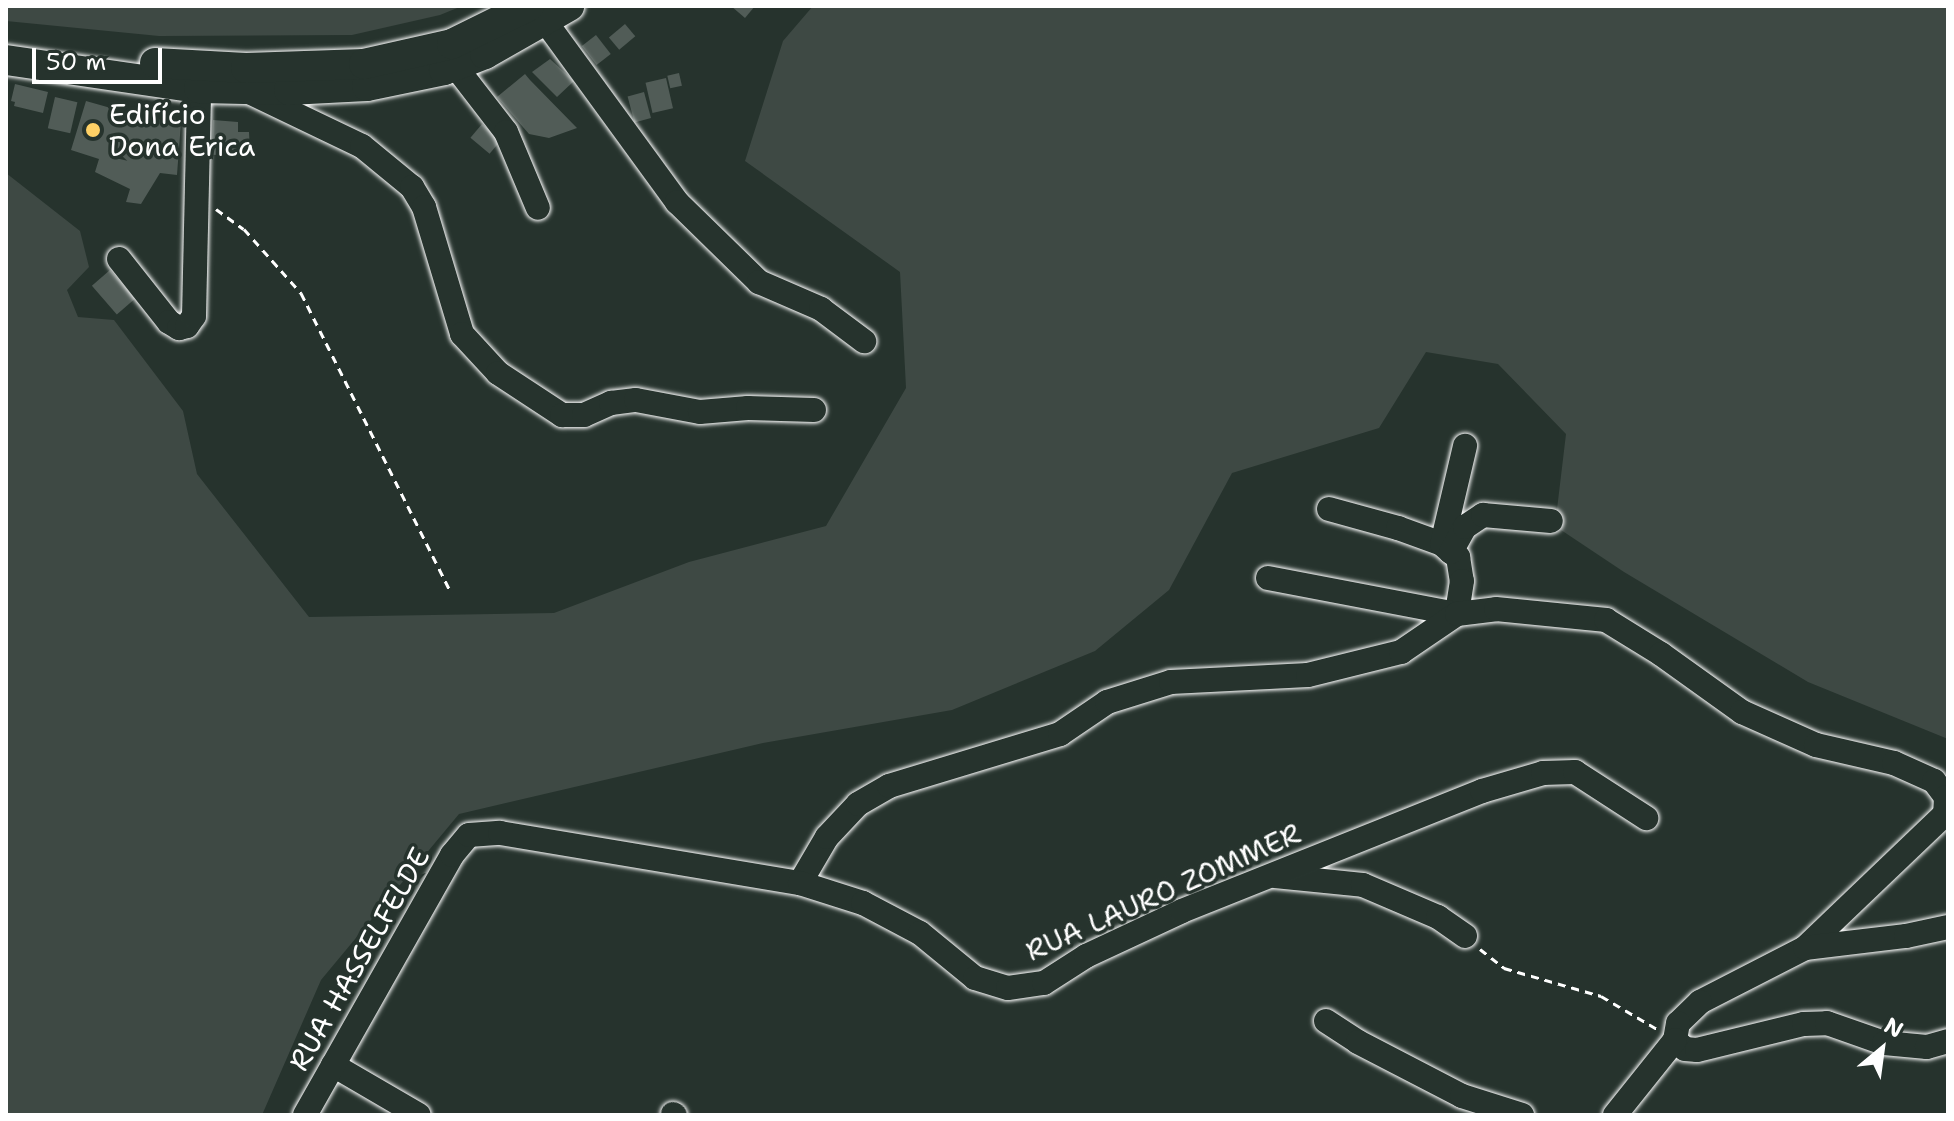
<!DOCTYPE html>
<meta charset="utf-8">
<style>
body{margin:0}
#map{position:relative;width:1954px;height:1121px;overflow:hidden;background:#26332d;font-family:"Shantell Sans",sans-serif}
div>[style]{position:absolute}
[style*='--x']{left:calc(var(--x)*1px);top:calc(var(--y)*1px);width:calc(var(--w)*1px);rotate:calc(var(--a)*1deg)}
.green>*{inset:0;background:#3e4944}
.building>*{inset:0;background:#515c57;transform-origin:0 0}
.path>*{height:3px;margin-top:-1.5px;transform-origin:0;background:repeating-linear-gradient(90deg,#fff 0 8px,transparent 0 14px)}
.roads{filter:drop-shadow(0 0 2px #fff) drop-shadow(0 0 2px #fff)}
.minor>*{height:24px;margin:-12px;padding:0 12px;transform-origin:12px;border-radius:12px;background:#26332d}
.major>*{height:30px;margin:-15px;padding:0 15px;transform-origin:15px;border-radius:15px;background:#26332d}
.dots>*{width:22px;height:22px;translate:-50% -50%;box-sizing:border-box;border:4px solid #26332d;border-radius:50%}
span{translate:-50% -50%;white-space:nowrap;text-align:center;line-height:1.15;-webkit-text-stroke:7px #26332d;paint-order:stroke}
.poi-label{font-size:28px;color:#fff}
.left{translate:0 -50%;text-align:left}
.street-label{font-size:28px;color:#fff}
.frame{position:absolute;inset:0;border:8px solid #fff;pointer-events:none}
.north{position:absolute;left:1842px;top:1009px;width:80px;height:80px;-webkit-text-stroke:6px #26332d;paint-order:stroke;rotate:29deg;font-size:22px;font-weight:700;line-height:32px;text-align:center;color:#fff}
.north::after{content:'';display:block;margin:auto;width:28px;height:36px;background:#fff;clip-path:polygon(50% 0,100% 100%,50% 72%,0 100%)}
.scale{position:absolute;left:32px;top:48px;width:130px;height:36px;box-sizing:border-box;border:4px solid #fff;border-top:0;padding-left:10px;font-size:24px;line-height:28px;white-space:nowrap;color:#fff;-webkit-text-stroke:6px #26332d;paint-order:stroke}
</style>
<div id="map">
<div class="green">
<i style="clip-path:polygon(6px 6px,462px 6px,440px 15px,352px 35px,159px 36px,6px 21px)"></i>
<i style="clip-path:polygon(813px 6px,1948px 6px,1948px 739px,1808px 682px,1624px 572px,1555px 526px,1566px 434px,1498px 364px,1426px 352px,1379px 428px,1232px 473px,1169px 590px,1095px 651px,952px 710px,763px 743px,459px 814px,321px 980px,262px 1115px,6px 1115px,6px 173px,80px 231px,89px 267px,67px 290px,78px 317px,114px 320px,183px 411px,197px 474px,309px 617px,554px 613px,689px 562px,826px 526px,906px 388px,900px 272px,745px 161px,783px 41px)"></i>
</div>
<div class="building">
<i style="clip-path:polygon(731px 6px,755px 6px,745px 18px)"></i>
<i style="left:625px;top:24px;width:16px;height:21px;rotate:50deg"></i>
<i style="left:596px;top:35px;width:24px;height:18px;rotate:52deg"></i>
<i style="clip-path:polygon(550px 59px,574px 81px,557px 97px,532px 72px)"></i>
<i style="left:679px;top:73px;width:13px;height:12px;rotate:77deg"></i>
<i style="clip-path:polygon(525px 74px,530px 80px,577px 128px,549px 138px,529px 134px,497px 97px)"></i>
<i style="left:666px;top:78px;width:31px;height:21px;rotate:77deg"></i>
<i style="clip-path:polygon(15px 84px,48px 92px,43px 113px,14px 106px,15px 102px,11px 101px)"></i>
<i style="left:644px;top:92px;width:27px;height:17px;rotate:75deg"></i>
<i style="left:55px;top:97px;width:23px;height:32px;rotate:13deg"></i>
<i style="clip-path:polygon(86px 101px,146px 118px,181px 122px,177px 175px,160px 173px,141px 204px,126px 202px,130px 189px,95px 172px,99px 159px,71px 150px)"></i>
<i style="clip-path:polygon(213px 120px,238px 122px,238px 132px,249px 132px,250px 153px,212px 155px)"></i>
<i style="left:482px;top:124px;width:25px;height:18px;rotate:40deg"></i>
<i style="left:110px;top:270px;width:38px;height:24px;rotate:49deg"></i>
</div>
<div class="path">
<i style="--x:216;--y:209;--w:34;--a:36"></i>
<i style="--x:244;--y:229;--w:86;--a:48.3"></i>
<i style="--x:301;--y:293;--w:333;--a:63.4"></i>
<i style="--x:1480;--y:949;--w:31;--a:38"></i>
<i style="--x:1504;--y:968;--w:101;--a:16.1"></i>
<i style="--x:1601;--y:996;--w:65;--a:30.5"></i>
</div>
<div class="roads">
<div class="minor">
<i style="--x:545;--y:21;--w:224;--a:53.9"></i>
<i style="--x:677;--y:202;--w:115;--a:44.3"></i>
<i style="--x:759;--y:282;--w:68;--a:23.5"></i>
<i style="--x:821;--y:309;--w:54;--a:36.7"></i>
<i style="--x:455;--y:66;--w:83;--a:52.3"></i>
<i style="--x:506;--y:132;--w:82;--a:67.2"></i>
<i style="--x:247;--y:91;--w:127;--a:25.6"></i>
<i style="--x:362;--y:146;--w:65;--a:39.4"></i>
<i style="--x:412;--y:187;--w:23;--a:59"></i>
<i style="--x:424;--y:207;--w:133;--a:73.3"></i>
<i style="--x:462;--y:334;--w:53;--a:47.3"></i>
<i style="--x:498;--y:373;--w:77;--a:33.3"></i>
<i style="--x:562;--y:415;--w:22;--a:0"></i>
<i style="--x:584;--y:415;--w:30;--a:-24"></i>
<i style="--x:611;--y:403;--w:25;--a:-7"></i>
<i style="--x:636;--y:400;--w:65;--a:10.6"></i>
<i style="--x:700;--y:412;--w:48;--a:-4.8"></i>
<i style="--x:748;--y:408;--w:66;--a:1.7"></i>
<i style="--x:119;--y:259;--w:80;--a:51.6"></i>
<i style="--x:169;--y:322;--w:12;--a:31"></i>
<i style="--x:179;--y:328;--w:8;--a:-14"></i>
<i style="--x:187;--y:326;--w:12;--a:-55"></i>
<i style="--x:194;--y:316;--w:228;--a:-88.7"></i>
<i style="--x:1329;--y:509;--w:72;--a:15.4"></i>
<i style="--x:1398;--y:528;--w:47;--a:20"></i>
<i style="--x:1442;--y:544;--w:12;--a:42"></i>
<i style="--x:1451;--y:552;--w:9;--a:36"></i>
<i style="--x:1458;--y:557;--w:24;--a:81"></i>
<i style="--x:1462;--y:581;--w:33;--a:99"></i>
<i style="--x:1442;--y:544;--w:101;--a:-76.8"></i>
<i style="--x:1451;--y:552;--w:29;--a:-61"></i>
<i style="--x:1465;--y:527;--w:22;--a:-34"></i>
<i style="--x:1483;--y:515;--w:68;--a:5"></i>
<i style="--x:1268;--y:578;--w:192;--a:10.8"></i>
<i style="--x:1275;--y:876;--w:88;--a:5.8"></i>
<i style="--x:1363;--y:885;--w:82;--a:23.1"></i>
<i style="--x:1438;--y:917;--w:33;--a:35"></i>
<i style="--x:800;--y:883;--w:53;--a:-59.6"></i>
<i style="--x:827;--y:837;--w:45;--a:-46.8"></i>
<i style="--x:858;--y:804;--w:36;--a:-30"></i>
<i style="--x:889;--y:786;--w:179;--a:-16.9"></i>
<i style="--x:1060;--y:734;--w:57;--a:-34.2"></i>
<i style="--x:1107;--y:702;--w:67;--a:-17.4"></i>
<i style="--x:1171;--y:682;--w:137;--a:-2.9"></i>
<i style="--x:1308;--y:675;--w:96;--a:-13.9"></i>
<i style="--x:1401;--y:652;--w:68;--a:-34.2"></i>
<i style="--x:1457;--y:614;--w:39;--a:-7"></i>
<i style="--x:1496;--y:609;--w:111;--a:5.7"></i>
<i style="--x:1606;--y:620;--w:65;--a:31.7"></i>
<i style="--x:1661;--y:654;--w:100;--a:35.6"></i>
<i style="--x:1742;--y:712;--w:81;--a:24"></i>
<i style="--x:1816;--y:745;--w:80;--a:13"></i>
<i style="--x:1894;--y:763;--w:44;--a:24.2"></i>
<i style="--x:1934;--y:781;--w:20;--a:53"></i>
<i style="--x:1946;--y:797;--w:17;--a:93"></i>
<i style="--x:1945;--y:814;--w:194;--a:136.3"></i>
<i style="--x:1805;--y:948;--w:118;--a:152.8"></i>
<i style="--x:1700;--y:1002;--w:30;--a:136"></i>
<i style="--x:1678;--y:1023;--w:17;--a:100"></i>
<i style="--x:1675;--y:1040;--w:13;--a:42"></i>
<i style="--x:1685;--y:1049;--w:12;--a:5"></i>
<i style="--x:1697;--y:1050;--w:110;--a:-13.7"></i>
<i style="--x:1804;--y:1024;--w:23;--a:-2"></i>
<i style="--x:1827;--y:1023;--w:60;--a:19.3"></i>
<i style="--x:1884;--y:1043;--w:43;--a:5.3"></i>
<i style="--x:1927;--y:1047;--w:22;--a:-16"></i>
<i style="--x:1805;--y:948;--w:102;--a:-6.8"></i>
<i style="--x:1906;--y:936;--w:43;--a:-12.1"></i>
<i style="--x:1326;--y:1021;--w:38;--a:33"></i>
<i style="--x:1358;--y:1042;--w:117;--a:27.4"></i>
<i style="--x:1462;--y:1096;--w:63;--a:17.6"></i>
<i style="--x:333;--y:1065;--w:99;--a:30.2"></i>
<i style="--x:673;--y:1114;--w:2;--a:27"></i>
<i style="--x:305;--y:1115;--w:299;--a:-60.5"></i>
<i style="--x:452;--y:855;--w:26;--a:-50"></i>
<i style="--x:469;--y:835;--w:31;--a:-4"></i>
<i style="--x:500;--y:833;--w:304;--a:9.5"></i>
<i style="--x:800;--y:883;--w:66;--a:17.6"></i>
<i style="--x:863;--y:903;--w:64;--a:27.8"></i>
<i style="--x:920;--y:933;--w:71;--a:39.3"></i>
<i style="--x:975;--y:978;--w:34;--a:17"></i>
<i style="--x:1008;--y:988;--w:36;--a:-8"></i>
<i style="--x:1044;--y:983;--w:50;--a:-32.7"></i>
<i style="--x:1086;--y:956;--w:106;--a:-25.1"></i>
<i style="--x:1182;--y:911;--w:323;--a:-21.8"></i>
<i style="--x:1482;--y:791;--w:64;--a:-16.4"></i>
<i style="--x:1543;--y:773;--w:32;--a:-2"></i>
<i style="--x:1575;--y:772;--w:85;--a:32.9"></i>
<i style="--x:1615;--y:1115;--w:96;--a:-51.3"></i>
</div>
<div class="major">
<i style="--x:6;--y:60;--w:195;--a:8.3"></i>
<i style="--x:199;--y:88;--w:90;--a:1.3"></i>
<i style="--x:289;--y:90;--w:78;--a:-2.9"></i>
<i style="--x:367;--y:86;--w:79;--a:-11.7"></i>
<i style="--x:444;--y:70;--w:44;--a:-21.3"></i>
<i style="--x:485;--y:54;--w:97;--a:-29.7"></i>
<i style="--x:155;--y:63;--w:91;--a:3.1"></i>
<i style="--x:246;--y:68;--w:118;--a:-1.9"></i>
<i style="--x:364;--y:64;--w:90;--a:-12.8"></i>
<i style="--x:452;--y:44;--w:86;--a:-26.3"></i>
</div>
</div>
<div class="dots">
<i style="left:93px;top:130px;background:#ffd166"></i>
</div>
<div class="poi-label">
<span class="left" style="left:109px;top:130px">Edifício<br>Dona Erica</span>
</div>
<div class="street-label">
<span style="left:1163px;top:892px;rotate:-24deg">RUA LAURO ZOMMER</span>
<span style="left:359px;top:959px;rotate:-60deg">RUA HASSELFELDE</span>
</div>
<div class="frame"></div>
<div class="north">N</div>
<div class="scale">50 m</div>
</div>
